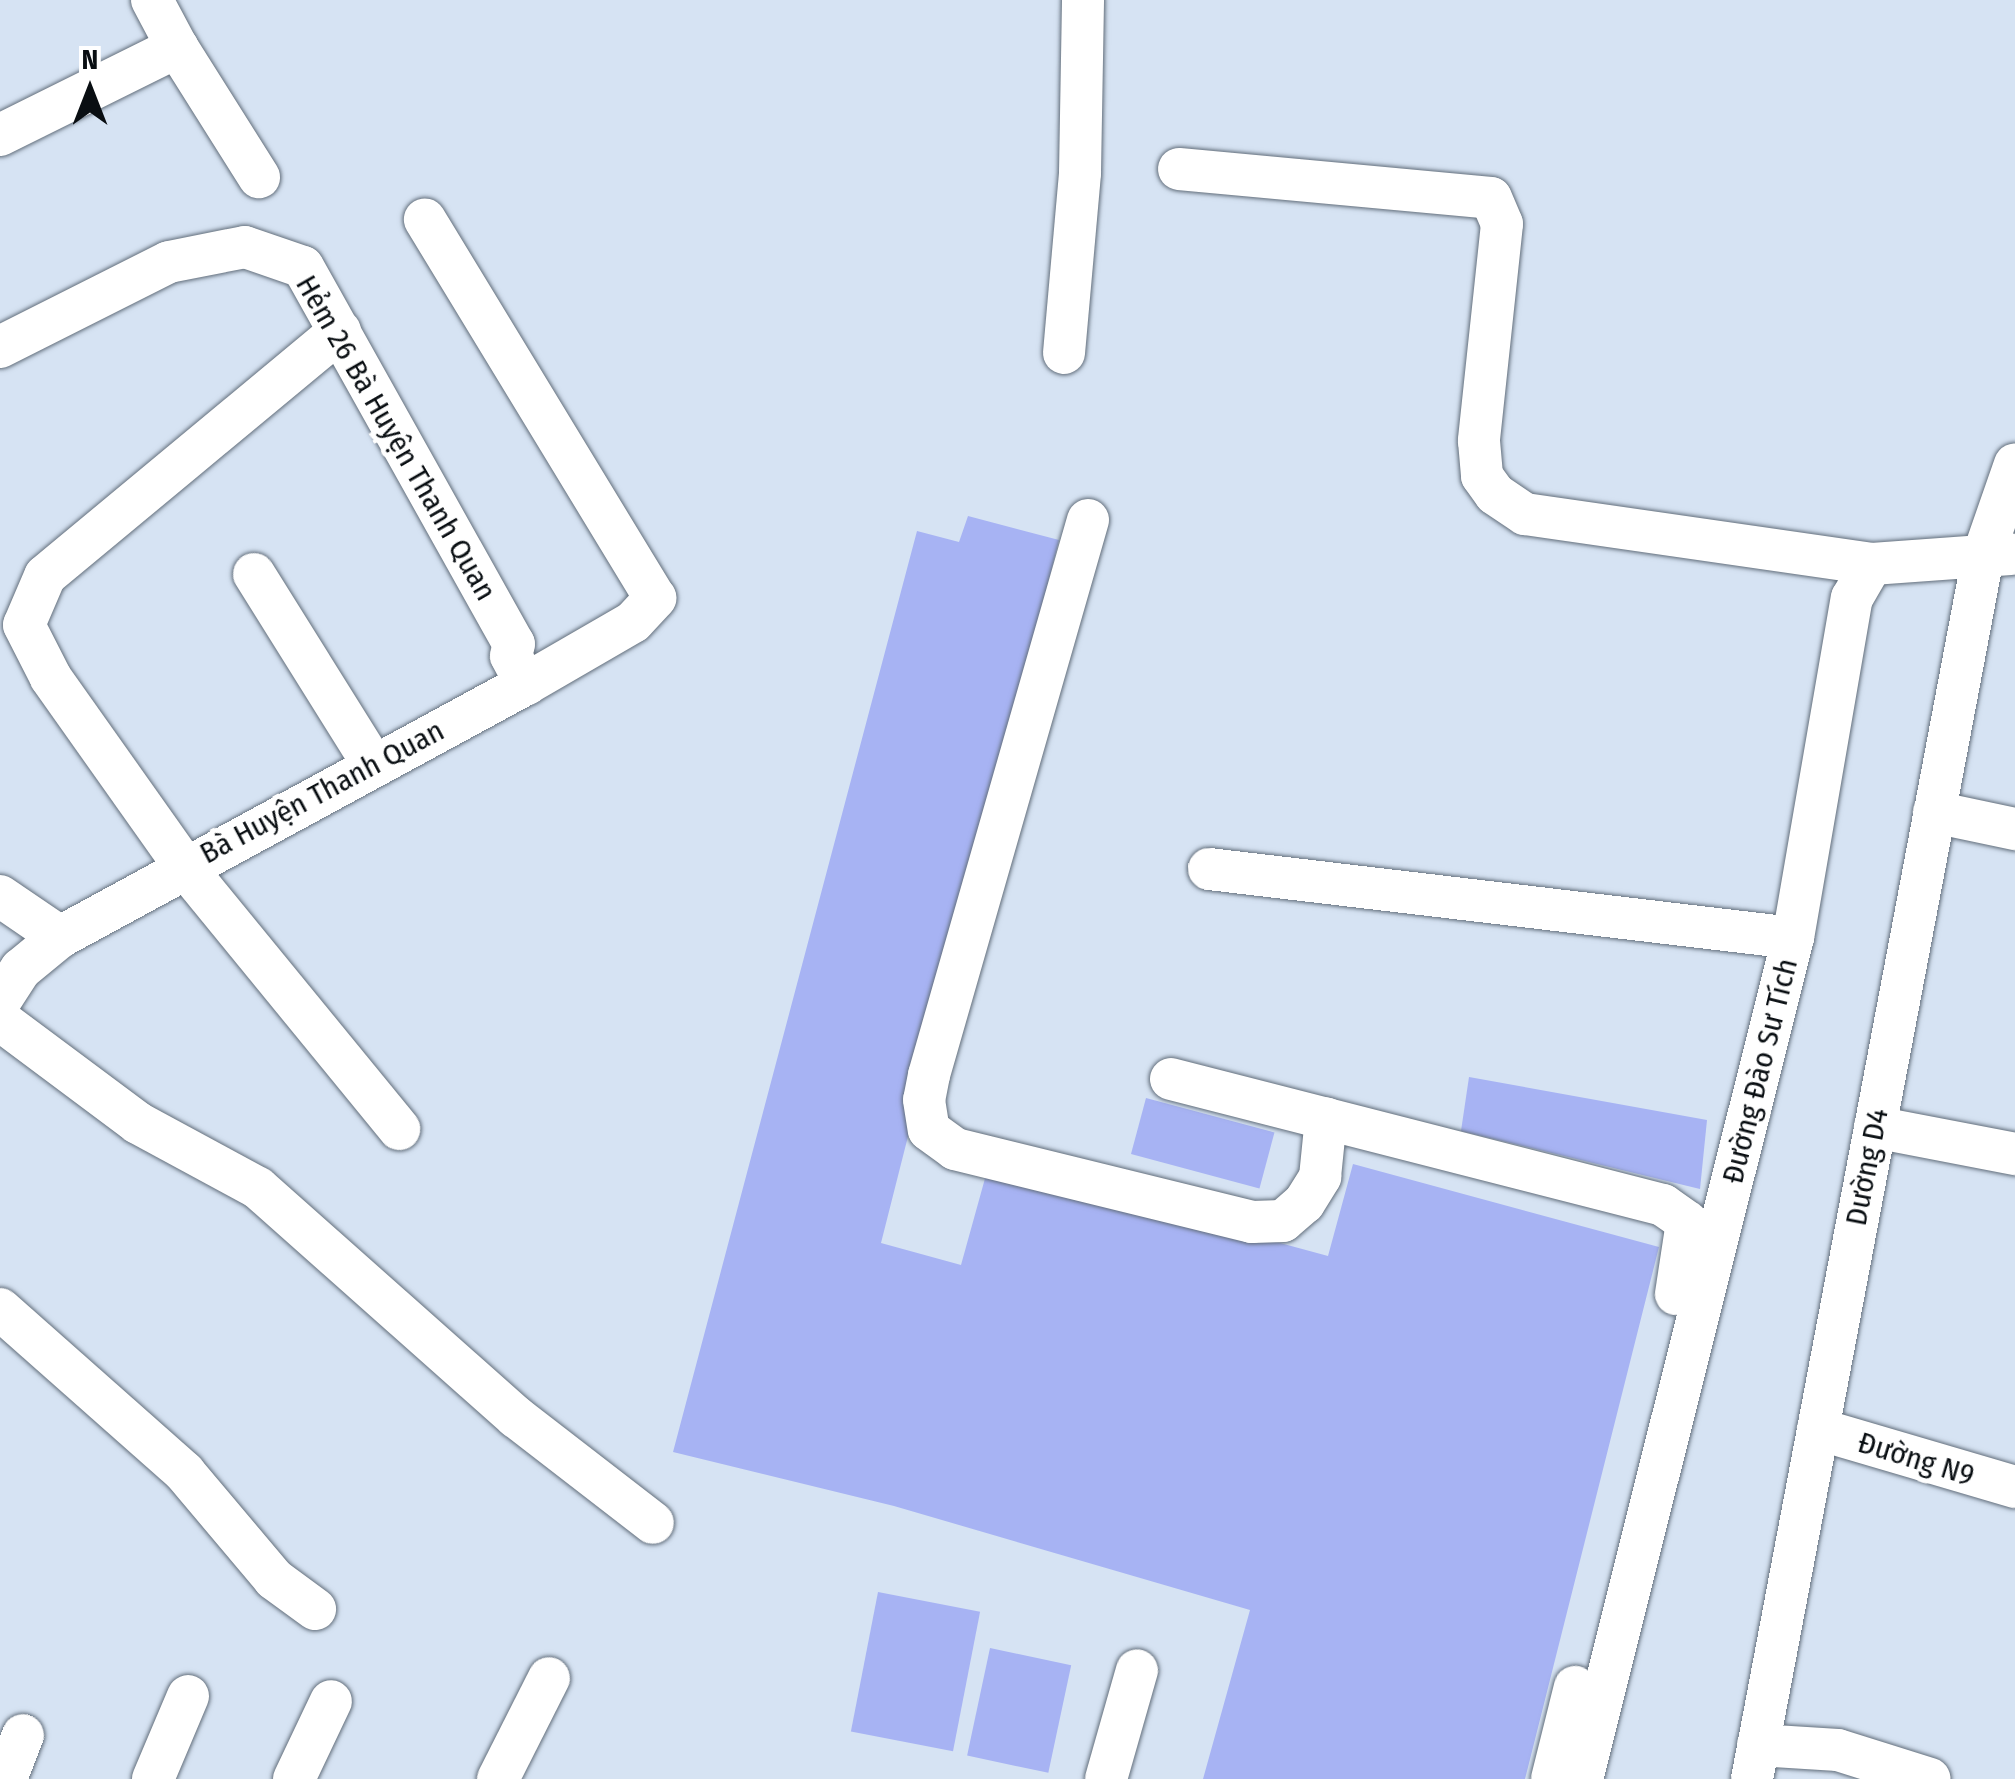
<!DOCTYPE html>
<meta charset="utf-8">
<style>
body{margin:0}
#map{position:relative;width:2015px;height:1779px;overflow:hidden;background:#d6e3f3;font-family:"Fira Sans Condensed",sans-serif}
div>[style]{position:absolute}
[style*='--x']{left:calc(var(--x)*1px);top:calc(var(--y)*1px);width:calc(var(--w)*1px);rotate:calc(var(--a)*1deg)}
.building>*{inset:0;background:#a7b3f3;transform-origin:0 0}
.roads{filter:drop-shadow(0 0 2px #626e7b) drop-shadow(0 0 2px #626e7b)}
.minor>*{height:42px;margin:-21px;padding:0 21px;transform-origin:21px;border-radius:21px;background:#fff}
span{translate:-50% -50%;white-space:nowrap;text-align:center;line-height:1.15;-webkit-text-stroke:10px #fff;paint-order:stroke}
.street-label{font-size:30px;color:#090e12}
.north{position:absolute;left:40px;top:40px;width:100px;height:100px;-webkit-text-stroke:8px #fff;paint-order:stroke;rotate:0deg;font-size:28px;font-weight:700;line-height:40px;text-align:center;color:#090e12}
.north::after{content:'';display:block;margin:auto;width:35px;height:45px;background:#090e12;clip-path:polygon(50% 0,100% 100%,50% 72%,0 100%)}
</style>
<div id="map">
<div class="building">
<i style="clip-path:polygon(968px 516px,1059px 540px,881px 1243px,961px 1265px,989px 1164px,1328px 1256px,1353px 1164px,1659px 1247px,1525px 1779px,1203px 1779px,1250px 1610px,894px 1506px,673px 1452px,917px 531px,959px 542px)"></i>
<i style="clip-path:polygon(1469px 1077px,1707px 1120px,1700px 1189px,1461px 1131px)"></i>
<i style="left:1146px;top:1098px;width:133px;height:58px;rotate:15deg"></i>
<i style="left:878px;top:1592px;width:104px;height:142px;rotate:11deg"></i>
<i style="left:990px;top:1648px;width:83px;height:110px;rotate:12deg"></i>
</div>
<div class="roads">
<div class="minor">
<i style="--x:152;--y:0;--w:53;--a:62"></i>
<i style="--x:0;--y:135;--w:198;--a:-26.4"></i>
<i style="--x:177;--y:47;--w:154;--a:57.8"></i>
<i style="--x:1179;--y:169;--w:313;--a:5.3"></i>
<i style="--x:1491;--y:198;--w:28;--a:67"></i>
<i style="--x:1502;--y:224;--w:218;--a:96.1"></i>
<i style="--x:1479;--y:441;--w:35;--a:85"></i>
<i style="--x:1482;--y:476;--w:22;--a:54"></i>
<i style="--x:1495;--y:494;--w:36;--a:34"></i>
<i style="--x:1525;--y:514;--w:351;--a:8.2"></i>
<i style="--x:340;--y:331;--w:383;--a:140.3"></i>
<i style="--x:45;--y:576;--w:53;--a:113.2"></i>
<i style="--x:24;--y:625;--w:59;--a:63"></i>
<i style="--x:51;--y:678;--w:230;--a:54.7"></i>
<i style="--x:184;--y:866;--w:340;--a:50.7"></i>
<i style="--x:0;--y:347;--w:189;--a:-26.7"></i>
<i style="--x:169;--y:262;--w:77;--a:-11.2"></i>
<i style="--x:245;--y:247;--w:61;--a:19"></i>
<i style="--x:303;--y:267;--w:432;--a:60.8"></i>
<i style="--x:514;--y:644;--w:12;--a:104"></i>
<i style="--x:511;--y:656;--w:32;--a:62"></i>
<i style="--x:1064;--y:353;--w:181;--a:-84.9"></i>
<i style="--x:1080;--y:173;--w:173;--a:-89"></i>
<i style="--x:1088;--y:520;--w:577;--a:105.99"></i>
<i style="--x:929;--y:1075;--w:25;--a:101"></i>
<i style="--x:924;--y:1100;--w:30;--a:81"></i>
<i style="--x:929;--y:1130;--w:32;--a:36"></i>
<i style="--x:955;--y:1149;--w:306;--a:13.8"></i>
<i style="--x:1252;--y:1222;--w:31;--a:-2"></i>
<i style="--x:1283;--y:1221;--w:28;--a:-41"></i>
<i style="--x:1304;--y:1203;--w:31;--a:-58"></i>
<i style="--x:1320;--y:1177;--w:59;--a:-84.2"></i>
<i style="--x:254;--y:574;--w:223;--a:58"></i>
<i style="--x:1934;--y:812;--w:83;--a:11.9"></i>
<i style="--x:1209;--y:869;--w:588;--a:6.74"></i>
<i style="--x:0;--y:896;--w:73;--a:34.3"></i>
<i style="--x:0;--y:1001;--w:38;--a:-57"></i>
<i style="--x:21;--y:969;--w:50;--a:-39.4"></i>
<i style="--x:60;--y:937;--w:530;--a:-28.5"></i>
<i style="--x:526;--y:684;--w:124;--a:-30.1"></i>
<i style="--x:633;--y:622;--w:33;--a:-47"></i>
<i style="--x:655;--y:598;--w:443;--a:-121.3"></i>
<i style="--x:0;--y:1020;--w:172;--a:36.7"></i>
<i style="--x:138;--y:1123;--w:136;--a:28.4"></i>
<i style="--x:258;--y:1188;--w:345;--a:41.6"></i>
<i style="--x:516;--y:1417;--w:173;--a:37.7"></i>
<i style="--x:1171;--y:1079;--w:508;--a:14.36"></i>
<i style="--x:1663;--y:1205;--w:29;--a:35"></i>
<i style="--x:1687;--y:1222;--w:73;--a:98.7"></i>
<i style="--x:1875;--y:1127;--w:143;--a:10.9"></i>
<i style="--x:0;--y:1309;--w:246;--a:41.5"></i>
<i style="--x:184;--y:1472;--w:140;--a:49.9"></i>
<i style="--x:274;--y:1579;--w:51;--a:36.2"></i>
<i style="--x:1818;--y:1429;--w:205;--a:16.4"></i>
<i style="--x:1758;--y:1745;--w:80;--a:3.6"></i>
<i style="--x:1838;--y:1750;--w:96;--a:17.5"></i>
<i style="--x:6;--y:1779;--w:47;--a:-68.9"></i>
<i style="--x:153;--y:1779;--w:90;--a:-67.1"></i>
<i style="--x:294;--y:1779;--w:86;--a:-64.6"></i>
<i style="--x:498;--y:1779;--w:113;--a:-63.2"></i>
<i style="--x:1106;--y:1779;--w:113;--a:-74.1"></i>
<i style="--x:1552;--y:1779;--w:95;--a:-76"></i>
<i style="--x:1582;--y:1779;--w:867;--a:-75.92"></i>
<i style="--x:1793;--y:938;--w:345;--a:-80.2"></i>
<i style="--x:1852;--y:598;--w:39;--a:-60"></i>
<i style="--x:1872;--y:564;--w:111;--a:-4.1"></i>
<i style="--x:1983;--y:556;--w:97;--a:-70.8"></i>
<i style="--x:1752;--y:1779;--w:1245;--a:-79.3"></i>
<i style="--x:1983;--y:556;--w:27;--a:-4"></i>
</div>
</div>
<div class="street-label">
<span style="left:396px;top:438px;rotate:60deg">Hẻm 26 Bà Huyện Thanh Quan</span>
<span style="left:322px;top:792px;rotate:-28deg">Bà Huyện Thanh Quan</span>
<span style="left:1760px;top:1071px;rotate:-76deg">Đường Đào Sư Tích</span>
<span style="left:1867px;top:1167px;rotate:-79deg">Dường D4</span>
<span style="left:1916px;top:1459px;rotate:17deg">Đường N9</span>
</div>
<div class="north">N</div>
</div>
